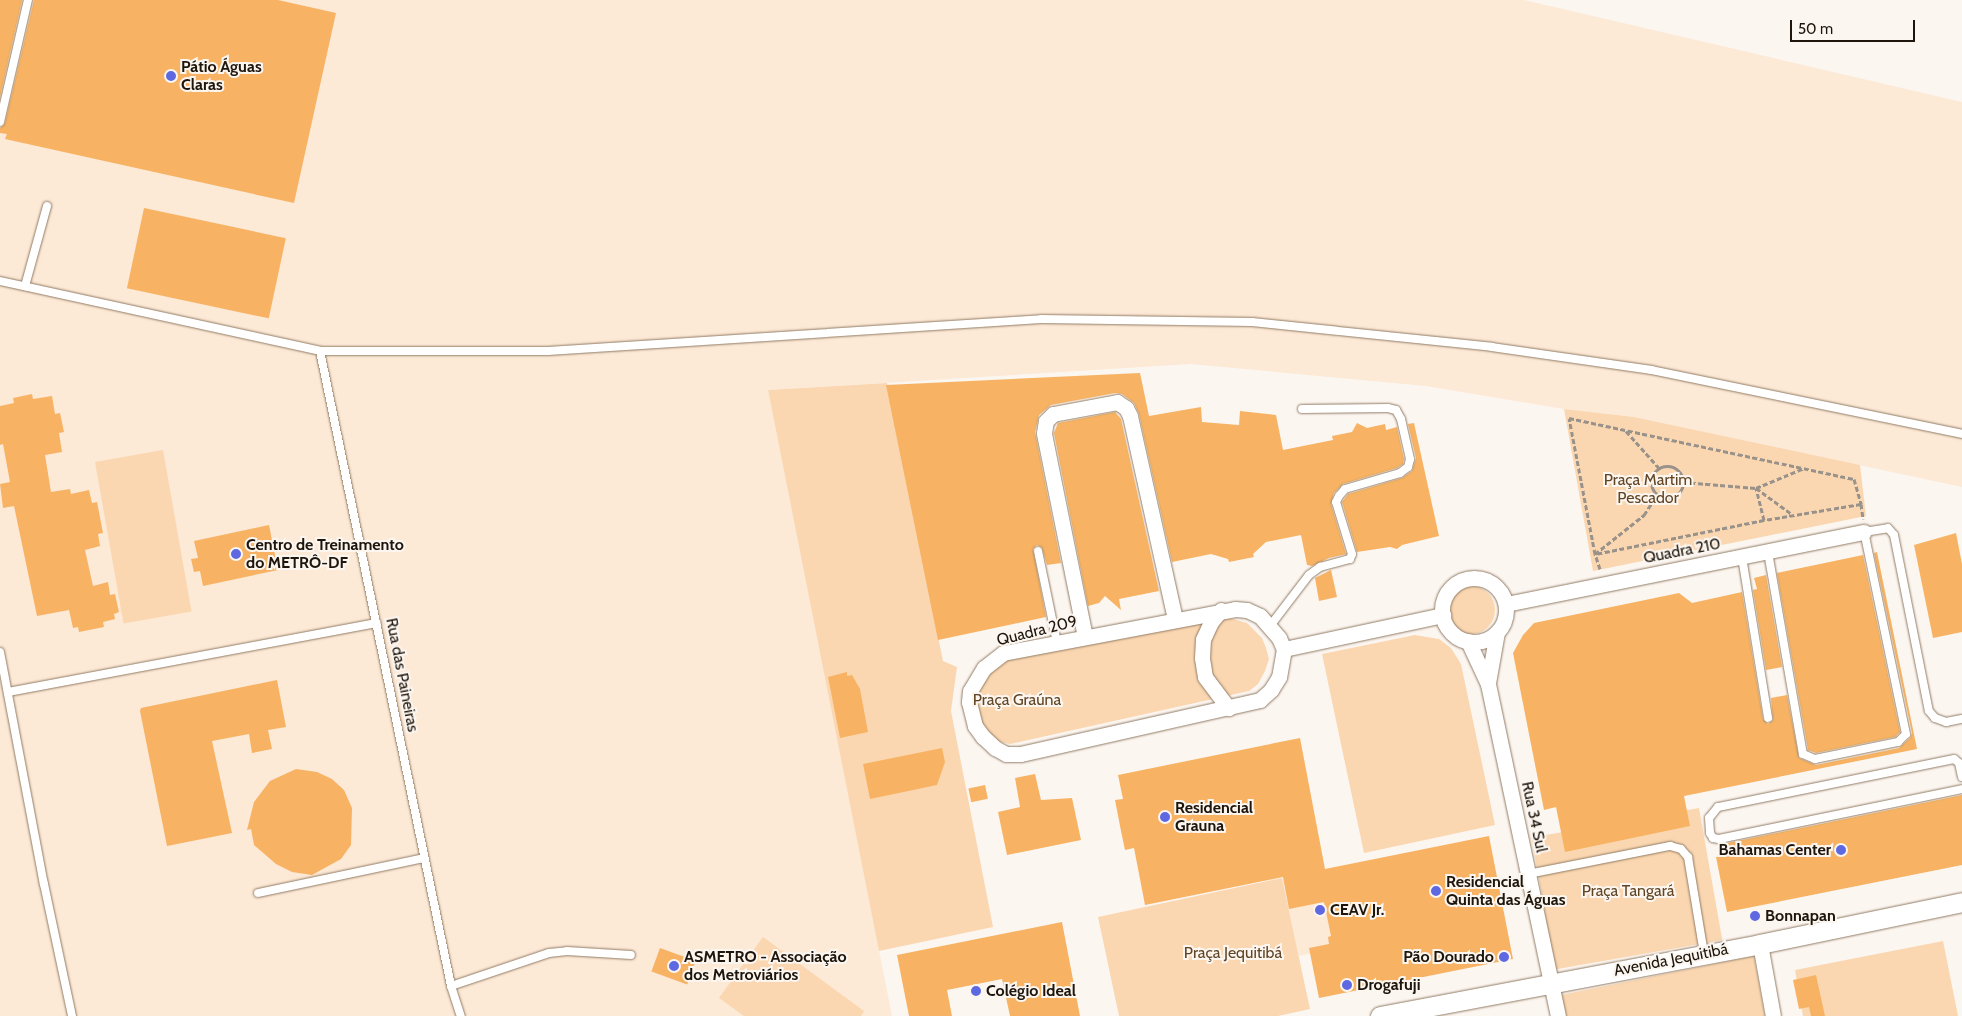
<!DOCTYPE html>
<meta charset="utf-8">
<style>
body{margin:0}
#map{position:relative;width:1962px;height:1016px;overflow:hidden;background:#fcf6f1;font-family:Cabin,sans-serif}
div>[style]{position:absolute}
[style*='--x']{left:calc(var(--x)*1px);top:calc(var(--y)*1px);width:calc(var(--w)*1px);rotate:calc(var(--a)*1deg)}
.built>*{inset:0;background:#fce9d6;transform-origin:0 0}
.green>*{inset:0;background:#fad7b1;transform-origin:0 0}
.round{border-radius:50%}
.building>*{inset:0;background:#f7b363;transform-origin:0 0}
.path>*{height:3px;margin-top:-1.5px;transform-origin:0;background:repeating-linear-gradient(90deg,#99928a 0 5px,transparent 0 7.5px)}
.path>.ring{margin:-1.5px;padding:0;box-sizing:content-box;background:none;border:3px solid #99928a;border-radius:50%}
.roads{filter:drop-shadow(0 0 1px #917b63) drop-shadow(0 0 1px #917b63)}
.service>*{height:8px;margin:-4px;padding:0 4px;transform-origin:4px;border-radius:4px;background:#fff}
.minor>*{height:15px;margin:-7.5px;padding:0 7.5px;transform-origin:7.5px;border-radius:7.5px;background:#fff}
.minor>.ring{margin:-7.5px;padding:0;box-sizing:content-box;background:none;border:15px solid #fff;border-radius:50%}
.tertiary>*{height:19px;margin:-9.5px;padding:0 9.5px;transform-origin:9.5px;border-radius:9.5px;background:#fff}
.dots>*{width:14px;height:14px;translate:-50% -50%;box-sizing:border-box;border:2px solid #fcf6f1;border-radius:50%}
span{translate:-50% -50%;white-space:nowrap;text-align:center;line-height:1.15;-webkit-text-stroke:4px #fcf6f1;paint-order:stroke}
.poi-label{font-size:16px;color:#1e160c;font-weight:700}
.left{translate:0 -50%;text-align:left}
.right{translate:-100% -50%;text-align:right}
.park-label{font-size:16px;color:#614524}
.street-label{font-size:16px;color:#1e160c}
.scale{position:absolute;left:1790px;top:20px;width:125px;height:22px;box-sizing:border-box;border:2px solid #1e160c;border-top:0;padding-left:6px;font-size:15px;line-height:18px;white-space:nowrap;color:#1e160c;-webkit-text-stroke:4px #fcf6f1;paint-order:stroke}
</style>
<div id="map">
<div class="built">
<i style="clip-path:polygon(0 0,1524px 0,1962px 102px,1962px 487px,1634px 417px,1564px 409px,1426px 386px,1191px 364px,768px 390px,892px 1016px,0 1016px)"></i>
<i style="left:1342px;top:866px;width:79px;height:61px;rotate:78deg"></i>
</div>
<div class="green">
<i style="clip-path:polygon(887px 383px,943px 661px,957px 667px,951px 711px,993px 927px,879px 951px,768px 390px)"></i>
<i style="clip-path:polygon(1564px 409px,1634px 417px,1860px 465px,1866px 516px,1593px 571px)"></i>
<i style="left:163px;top:450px;width:164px;height:69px;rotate:80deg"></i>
<i class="round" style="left:1447px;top:586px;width:48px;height:48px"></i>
<i style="clip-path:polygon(1226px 617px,1247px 623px,1262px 638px,1266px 648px,1269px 659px,1265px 671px,1258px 684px,1249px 691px,1010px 744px,997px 741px,980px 723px,976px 712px,978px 682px,996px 662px)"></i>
<i style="clip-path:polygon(1415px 635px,1439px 639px,1451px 648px,1461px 664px,1495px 825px,1364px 853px,1322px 654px)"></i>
<i style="left:1699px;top:808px;width:134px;height:170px;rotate:80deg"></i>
<i style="clip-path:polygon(1282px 878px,1310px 1009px,1278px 1016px,1119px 1016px,1098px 917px)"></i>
<i style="clip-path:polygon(763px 937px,864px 1011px,861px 1016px,744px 1016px,719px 998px)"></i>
<i style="clip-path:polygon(1943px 941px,1958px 1016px,1803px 1016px,1795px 970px)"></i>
<i style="clip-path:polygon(1754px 956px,1765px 1016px,1565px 1016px,1561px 995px)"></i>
</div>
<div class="building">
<i style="clip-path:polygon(0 0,22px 0,0 97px)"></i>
<i style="clip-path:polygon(34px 0,278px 0,336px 13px,294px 203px,5px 139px,7px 134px,0 133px,0 128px,5px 123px)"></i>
<i style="left:144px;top:208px;width:145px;height:82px;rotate:12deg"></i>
<i style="clip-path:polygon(1140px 373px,1149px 416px,1201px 407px,1202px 422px,1239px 425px,1240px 411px,1276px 415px,1283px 450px,1333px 440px,1332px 436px,1352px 432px,1357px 423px,1367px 428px,1385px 424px,1386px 430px,1397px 427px,1404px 459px,1403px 464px,1397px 468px,1343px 484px,1334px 493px,1331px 504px,1346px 554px,1329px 558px,1312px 566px,1307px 565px,1301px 535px,1266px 542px,1253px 554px,1254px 557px,1229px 562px,1228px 559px,1211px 554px,1172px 562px,1139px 414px,1134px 403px,1122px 394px,1115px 393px,1051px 405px,1039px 415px,1035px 432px,1061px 563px,1047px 565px,1042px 548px,1037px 545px,1033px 549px,1046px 617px,938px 640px,886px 385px)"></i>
<i style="clip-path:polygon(32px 394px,33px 399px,52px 396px,55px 414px,60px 413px,64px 432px,59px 433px,62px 452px,45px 455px,51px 492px,70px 489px,71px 494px,89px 490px,92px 503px,97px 502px,103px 533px,98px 534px,100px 546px,85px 550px,93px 586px,108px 582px,110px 595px,115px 594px,119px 612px,114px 614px,115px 619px,103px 622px,104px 627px,79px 632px,78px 627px,73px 628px,69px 610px,37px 616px,14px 506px,3px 508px,0 484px,10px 482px,3px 444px,0 445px,0 406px,14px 403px,13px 398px)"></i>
<i style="clip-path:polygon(1115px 412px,1121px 419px,1159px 591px,1119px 599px,1121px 610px,1105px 596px,1099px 603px,1088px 606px,1054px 433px,1058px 423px)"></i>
<i style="clip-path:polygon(1414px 423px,1439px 536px,1402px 545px,1397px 549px,1390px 547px,1357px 552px,1342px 502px,1348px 494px,1402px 478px,1412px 471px,1416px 458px,1408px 424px)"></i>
<i style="clip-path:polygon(269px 525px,278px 570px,203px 586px,200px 571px,194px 572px,191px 559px,198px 558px,194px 541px)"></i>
<i style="clip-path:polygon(1956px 533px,1962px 564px,1962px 632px,1933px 638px,1914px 545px)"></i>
<i style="clip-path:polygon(1877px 552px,1917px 749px,1684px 796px,1690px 826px,1565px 852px,1556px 807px,1544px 810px,1513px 653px,1523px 635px,1534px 623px,1679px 593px,1692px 603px,1742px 592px,1763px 719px,1768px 724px,1773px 720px,1771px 698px,1787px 695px,1799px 758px,1816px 765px,1899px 748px,1910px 738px,1912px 733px,1874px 553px)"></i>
<i style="clip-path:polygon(1863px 555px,1900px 732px,1895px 737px,1816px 753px,1808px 750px,1777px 573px)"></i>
<i style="clip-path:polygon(1331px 570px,1337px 597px,1319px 601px,1315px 578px)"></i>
<i style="clip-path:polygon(1766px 575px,1782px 667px,1766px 670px,1753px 590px,1757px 589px,1754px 578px)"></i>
<i style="clip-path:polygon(847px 672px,847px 676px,852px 675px,860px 689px,868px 732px,840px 738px,828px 677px)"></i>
<i style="clip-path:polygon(277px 680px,286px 727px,268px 730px,272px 749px,252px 753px,249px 734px,212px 741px,232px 833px,167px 846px,140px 711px,141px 708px)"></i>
<i style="clip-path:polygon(1300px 738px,1325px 869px,1489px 836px,1513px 959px,1319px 998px,1309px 948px,1329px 944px,1328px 937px,1331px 936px,1324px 902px,1289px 909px,1283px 877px,1145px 905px,1134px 848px,1125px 850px,1121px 831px,1115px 800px,1123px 799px,1118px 775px)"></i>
<i style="clip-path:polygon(942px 748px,945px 762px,937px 785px,870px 799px,863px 764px)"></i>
<i style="clip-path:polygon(296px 769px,317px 772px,332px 779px,344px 790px,352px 808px,351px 845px,341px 859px,312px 875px,292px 872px,276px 864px,254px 845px,251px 829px,247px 830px,254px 802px,270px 781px)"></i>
<i style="clip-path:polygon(1035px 774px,1041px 800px,1072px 798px,1081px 840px,1007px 855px,998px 812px,1020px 807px,1015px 778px)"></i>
<i style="left:985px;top:785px;width:14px;height:17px;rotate:78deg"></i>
<i style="clip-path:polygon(1962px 795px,1962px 865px,1727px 912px,1716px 857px,1721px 856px,1718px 845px)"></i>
<i style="clip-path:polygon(1062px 922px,1080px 1016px,1010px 1016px,1002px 979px,947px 990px,952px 1016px,909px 1016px,897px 955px)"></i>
<i style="left:660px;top:948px;width:38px;height:25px;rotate:20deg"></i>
<i style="clip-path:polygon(1816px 975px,1825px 1016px,1811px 1016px,1809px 1007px,1799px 1009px,1793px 980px)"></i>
</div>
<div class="path">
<i style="--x:1626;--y:431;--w:50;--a:48.3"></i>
<i class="ring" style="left:1651px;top:466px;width:29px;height:29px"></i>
<i style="--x:1683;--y:482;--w:73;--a:4.7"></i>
<i style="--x:1756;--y:488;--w:46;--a:36.1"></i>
<i style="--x:1861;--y:504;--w:98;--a:170.6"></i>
<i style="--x:1764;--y:520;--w:172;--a:168.6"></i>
<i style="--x:1595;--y:554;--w:138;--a:-100.8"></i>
<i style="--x:1569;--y:418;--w:291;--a:12.1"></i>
<i style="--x:1854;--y:479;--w:26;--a:74"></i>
<i style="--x:1861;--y:504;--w:15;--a:82"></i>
<i style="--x:1764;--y:520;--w:33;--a:-104"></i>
<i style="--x:1756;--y:488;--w:52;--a:-22.6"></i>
<i style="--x:1600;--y:569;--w:16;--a:-108"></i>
<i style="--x:1595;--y:554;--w:63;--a:-38.5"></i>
<i style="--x:1644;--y:515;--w:24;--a:-57"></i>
</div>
<div class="roads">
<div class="service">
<i style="--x:0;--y:122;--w:125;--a:-77.1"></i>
<i style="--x:0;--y:281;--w:328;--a:12.3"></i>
<i style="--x:320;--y:351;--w:228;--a:0"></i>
<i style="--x:548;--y:351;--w:494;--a:-3.7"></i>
<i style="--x:1041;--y:319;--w:211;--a:0.8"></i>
<i style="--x:1252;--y:322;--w:241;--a:5.9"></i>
<i style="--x:1492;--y:347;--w:161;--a:8.2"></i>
<i style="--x:1651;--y:370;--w:318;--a:11.6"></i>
<i style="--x:25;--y:286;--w:83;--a:-74.6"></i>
<i style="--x:320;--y:351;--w:648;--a:78.34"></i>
<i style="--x:451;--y:986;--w:32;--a:72"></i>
<i style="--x:1038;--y:551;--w:94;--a:78.3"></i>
<i style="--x:1768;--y:552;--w:205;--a:80.2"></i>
<i style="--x:1803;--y:754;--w:13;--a:23"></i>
<i style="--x:1815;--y:759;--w:85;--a:-11.6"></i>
<i style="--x:1898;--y:742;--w:11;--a:-45"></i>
<i style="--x:1906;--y:734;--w:206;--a:-101.7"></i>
<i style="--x:1864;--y:532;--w:24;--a:-9"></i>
<i style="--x:1888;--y:528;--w:9;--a:49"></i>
<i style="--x:1894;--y:535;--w:179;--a:78.8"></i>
<i style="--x:1929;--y:711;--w:9;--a:49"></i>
<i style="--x:1935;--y:718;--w:12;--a:20"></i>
<i style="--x:1946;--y:722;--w:16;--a:-11"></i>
<i style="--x:1742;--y:557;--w:163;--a:80.8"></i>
<i style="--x:1270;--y:626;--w:64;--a:-52.6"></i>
<i style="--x:1309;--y:575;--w:14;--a:-36"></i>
<i style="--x:1320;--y:567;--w:31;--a:-15"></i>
<i style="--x:1350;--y:559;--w:5;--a:-68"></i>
<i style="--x:1352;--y:554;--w:54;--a:-107.1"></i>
<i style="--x:1336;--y:502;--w:7;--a:-63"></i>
<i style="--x:1339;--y:496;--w:9;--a:-49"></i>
<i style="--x:1345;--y:489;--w:57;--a:-16.2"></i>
<i style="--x:1400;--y:473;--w:10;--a:-37"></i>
<i style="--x:1408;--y:467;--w:8;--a:-76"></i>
<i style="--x:1410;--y:459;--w:41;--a:-102.7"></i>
<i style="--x:1401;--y:419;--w:10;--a:-119"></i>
<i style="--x:1396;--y:410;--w:8;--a:-166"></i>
<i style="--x:1388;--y:408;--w:86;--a:179.3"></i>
<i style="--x:0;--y:652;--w:236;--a:79.3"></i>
<i style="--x:44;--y:884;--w:135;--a:78"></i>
<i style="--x:8;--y:692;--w:375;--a:-10.6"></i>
<i style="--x:1962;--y:777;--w:14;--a:-102"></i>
<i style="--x:1959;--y:763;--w:6;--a:-141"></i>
<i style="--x:1954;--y:759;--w:241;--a:168.5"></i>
<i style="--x:1718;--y:807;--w:14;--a:129"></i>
<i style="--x:1709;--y:818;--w:15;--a:86"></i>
<i style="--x:1710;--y:833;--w:6;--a:59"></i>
<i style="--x:1713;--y:838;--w:6;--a:9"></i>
<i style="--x:1719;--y:839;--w:248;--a:-11.6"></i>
<i style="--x:1528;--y:874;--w:145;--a:-11.2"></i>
<i style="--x:1670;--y:846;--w:11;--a:15"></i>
<i style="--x:1681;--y:849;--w:11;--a:49"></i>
<i style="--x:1688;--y:857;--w:98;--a:80.6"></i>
<i style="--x:258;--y:893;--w:170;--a:-11.9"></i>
<i style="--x:451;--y:986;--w:103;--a:-18.6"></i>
<i style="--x:549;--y:953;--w:18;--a:-6"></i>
<i style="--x:567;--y:951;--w:64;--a:3.6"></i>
</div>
<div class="minor">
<i class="ring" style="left:1442px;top:578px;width:49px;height:49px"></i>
<i style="--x:1506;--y:604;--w:365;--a:-11.4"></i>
<i style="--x:1235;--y:609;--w:12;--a:5"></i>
<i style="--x:1247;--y:610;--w:14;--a:25"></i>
<i style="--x:1260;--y:616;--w:29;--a:49"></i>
<i style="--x:1279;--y:638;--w:12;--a:66"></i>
<i style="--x:1284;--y:649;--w:28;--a:100"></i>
<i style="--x:1279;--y:677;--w:15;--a:122"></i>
<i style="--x:1271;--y:690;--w:15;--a:138"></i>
<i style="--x:1260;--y:700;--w:246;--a:167.3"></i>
<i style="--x:1020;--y:754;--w:14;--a:180"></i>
<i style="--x:1006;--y:754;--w:13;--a:-151"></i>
<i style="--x:995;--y:748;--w:16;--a:-137"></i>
<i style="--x:983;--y:737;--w:14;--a:-126"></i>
<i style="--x:975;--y:726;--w:25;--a:-104"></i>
<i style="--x:969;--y:702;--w:11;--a:-85"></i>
<i style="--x:970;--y:691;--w:27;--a:-59"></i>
<i style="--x:984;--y:668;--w:24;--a:-38"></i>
<i style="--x:1003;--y:653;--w:236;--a:-10.7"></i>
<i style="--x:1221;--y:610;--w:16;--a:130"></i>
<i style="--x:1211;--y:622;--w:19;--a:115"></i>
<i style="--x:1203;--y:639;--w:19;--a:93"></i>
<i style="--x:1202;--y:658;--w:19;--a:81"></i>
<i style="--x:1205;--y:677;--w:39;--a:53"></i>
<i style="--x:1085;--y:637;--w:208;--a:-101.4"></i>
<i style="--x:1044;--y:433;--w:12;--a:-81"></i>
<i style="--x:1046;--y:421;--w:10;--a:-45"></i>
<i style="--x:1053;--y:414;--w:65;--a:-10.6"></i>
<i style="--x:1117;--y:402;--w:11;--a:34"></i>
<i style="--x:1126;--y:408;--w:9;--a:63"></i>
<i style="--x:1130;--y:416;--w:208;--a:77.5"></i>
<i style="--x:1468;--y:641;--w:47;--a:65.1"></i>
<i style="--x:1488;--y:684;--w:339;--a:78.1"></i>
<i style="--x:1284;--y:649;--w:163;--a:-12.1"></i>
<i style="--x:1488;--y:683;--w:52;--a:-80"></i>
<i style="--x:1760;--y:944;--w:73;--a:79.8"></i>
</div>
<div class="tertiary">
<i style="--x:1380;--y:1016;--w:387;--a:-10.7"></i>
<i style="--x:1760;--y:944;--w:206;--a:-11.7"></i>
</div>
</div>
<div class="dots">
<i style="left:171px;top:76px;background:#5e69e1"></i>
<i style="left:236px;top:554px;background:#5e69e1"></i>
<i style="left:1165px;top:817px;background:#5e69e1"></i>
<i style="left:1841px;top:850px;background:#5e69e1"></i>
<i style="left:1436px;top:891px;background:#5e69e1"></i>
<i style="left:1320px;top:910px;background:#5e69e1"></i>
<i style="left:1755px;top:916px;background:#5e69e1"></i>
<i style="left:1504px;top:957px;background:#5e69e1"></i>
<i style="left:674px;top:966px;background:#5e69e1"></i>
<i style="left:1347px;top:985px;background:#5e69e1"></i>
<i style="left:976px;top:991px;background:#5e69e1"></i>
</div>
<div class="poi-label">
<span class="left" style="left:181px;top:76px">Pátio Águas<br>Claras</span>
<span class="left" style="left:246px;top:554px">Centro de Treinamento<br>do METRÔ-DF</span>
<span class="left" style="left:1175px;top:817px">Residencial<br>Grauna</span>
<span class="right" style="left:1831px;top:850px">Bahamas Center</span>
<span class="left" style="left:1446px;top:891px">Residencial<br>Quinta das Águas</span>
<span class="left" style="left:1330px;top:910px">CEAV Jr.</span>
<span class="left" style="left:1765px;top:916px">Bonnapan</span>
<span class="left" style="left:684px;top:966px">ASMETRO - Associação<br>dos Metroviários</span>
<span class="right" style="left:1494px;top:957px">Pão Dourado</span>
<span class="left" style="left:1357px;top:985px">Drogafuji</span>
<span class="left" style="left:986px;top:991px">Colégio Ideal</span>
</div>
<div class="park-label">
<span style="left:1648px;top:489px">Praça Martim<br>Pescador</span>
<span style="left:1017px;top:700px">Praça Graúna</span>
<span style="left:1628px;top:891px">Praça Tangará</span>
<span style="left:1233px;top:953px">Praça Jequitibá</span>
</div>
<div class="street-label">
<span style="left:1682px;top:551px;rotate:-11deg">Quadra 210</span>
<span style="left:1037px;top:631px;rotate:-14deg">Quadra 209</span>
<span style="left:402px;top:675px;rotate:79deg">Rua das Paineiras</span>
<span style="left:1534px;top:817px;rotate:78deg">Rua 34 Sul</span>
<span style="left:1671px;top:960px;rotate:-11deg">Avenida Jequitibá</span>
</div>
<div class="scale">50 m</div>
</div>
